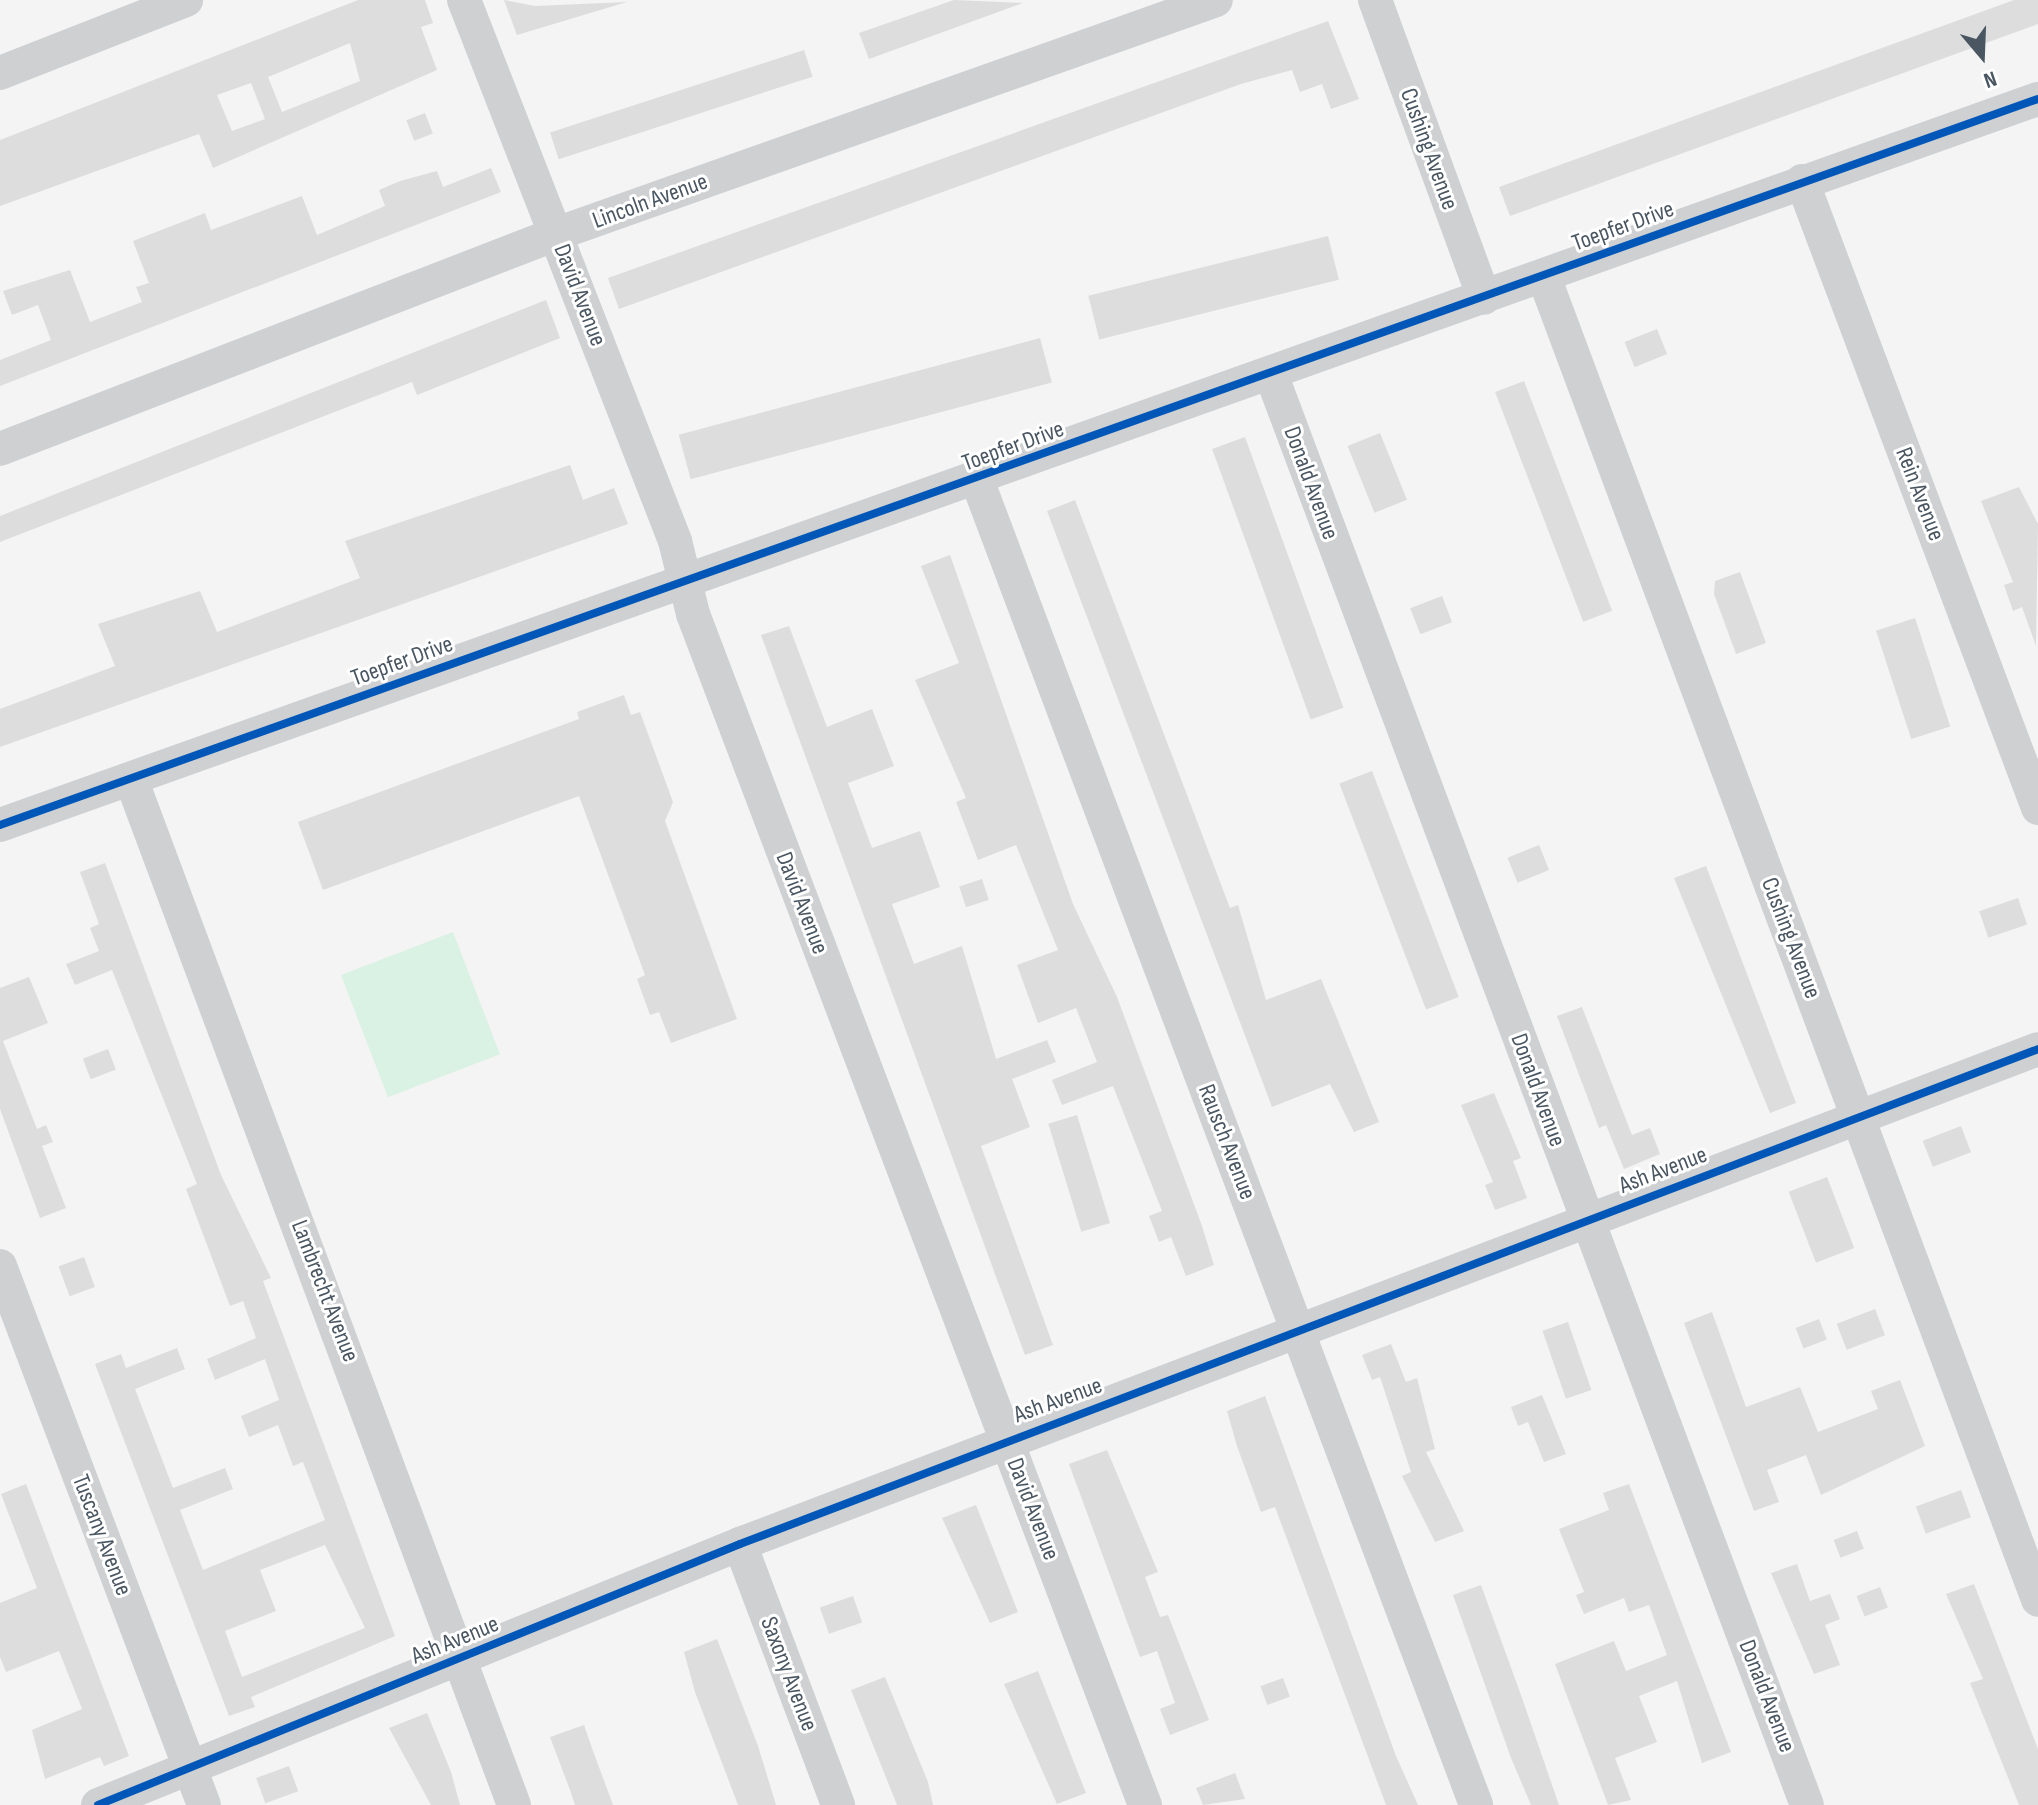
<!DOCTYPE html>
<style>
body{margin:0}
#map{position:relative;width:2038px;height:1805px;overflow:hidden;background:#f4f4f4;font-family:"Sofia Sans Condensed",sans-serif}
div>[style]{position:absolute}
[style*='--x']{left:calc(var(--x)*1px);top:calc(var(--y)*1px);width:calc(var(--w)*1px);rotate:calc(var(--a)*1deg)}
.green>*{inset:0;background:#d9f2e3;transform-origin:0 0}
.building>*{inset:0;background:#ddddde;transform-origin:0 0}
.minor>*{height:34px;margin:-17px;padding:0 17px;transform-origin:17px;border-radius:17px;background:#ced0d2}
.cycleway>*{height:8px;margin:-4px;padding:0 4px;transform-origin:4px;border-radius:4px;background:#0057b8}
span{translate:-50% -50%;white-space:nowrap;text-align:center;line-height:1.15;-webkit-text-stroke:6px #fff;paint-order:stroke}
.street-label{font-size:24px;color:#4a5661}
.north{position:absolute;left:1942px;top:16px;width:80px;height:80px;-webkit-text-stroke:6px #fff;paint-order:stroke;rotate:161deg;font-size:22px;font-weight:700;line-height:32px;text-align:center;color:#4a5661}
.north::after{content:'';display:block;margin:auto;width:28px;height:36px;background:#4a5661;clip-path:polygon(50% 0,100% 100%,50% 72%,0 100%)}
</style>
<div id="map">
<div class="green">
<i style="left:453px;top:932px;width:131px;height:120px;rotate:69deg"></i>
</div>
<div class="building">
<i style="clip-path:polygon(evenodd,358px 0,425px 0,433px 23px,421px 27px,437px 70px,213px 168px,199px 134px,0 206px,0 140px,358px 0,350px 43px,360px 81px,282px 112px,268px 77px,350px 43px,358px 0,251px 83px,265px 119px,232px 131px,217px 95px,251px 83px)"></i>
<i style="clip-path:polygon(504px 0,535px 6px,627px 2px,517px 35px)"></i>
<i style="clip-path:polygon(954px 0,1023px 3px,869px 59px,859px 33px)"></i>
<i style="clip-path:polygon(2014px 0,2038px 0,2038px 24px,1510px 216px,1499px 187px)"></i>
<i style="clip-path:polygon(1328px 21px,1359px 99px,1331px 109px,1322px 84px,1300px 92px,1292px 70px,1241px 84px,619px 309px,608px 278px)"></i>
<i style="left:804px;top:50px;width:28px;height:267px;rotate:72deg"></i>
<i style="left:425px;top:113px;width:22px;height:20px;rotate:69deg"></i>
<i style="clip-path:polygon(491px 168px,501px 192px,0 386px,0 360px,51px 340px,38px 305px,12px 315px,3px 291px,70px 270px,90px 322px,142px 302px,136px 287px,149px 283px,133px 241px,205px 213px,211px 230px,302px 196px,317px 235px,385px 206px,379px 190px,400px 181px,437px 171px,443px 187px)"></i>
<i style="left:1328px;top:236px;width:45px;height:247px;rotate:76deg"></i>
<i style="clip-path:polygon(546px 300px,560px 338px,417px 395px,412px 382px,0 542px,0 516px)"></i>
<i style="left:1657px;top:329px;width:27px;height:35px;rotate:68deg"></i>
<i style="left:1040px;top:338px;width:46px;height:374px;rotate:75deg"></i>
<i style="left:1524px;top:381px;width:246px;height:31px;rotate:69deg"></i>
<i style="left:1380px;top:433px;width:72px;height:35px;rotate:68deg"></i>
<i style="left:1245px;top:437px;width:288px;height:35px;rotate:70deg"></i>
<i style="clip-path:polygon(570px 465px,583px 500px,614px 488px,628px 524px,0 747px,0 709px,115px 666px,98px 624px,200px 591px,217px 632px,360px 578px,345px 541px)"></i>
<i style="clip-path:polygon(2019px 487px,2038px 524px,2036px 646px,2022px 607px,2013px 611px,2004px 585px,2013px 582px,1981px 501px)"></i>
<i style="clip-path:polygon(1075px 500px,1230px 908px,1238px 905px,1266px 1000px,1321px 979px,1379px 1122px,1354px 1132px,1330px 1084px,1272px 1107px,1047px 511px)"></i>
<i style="clip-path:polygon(950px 555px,1073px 904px,1117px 997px,1202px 1226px,1214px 1265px,1186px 1276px,1171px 1237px,1159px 1242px,1149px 1216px,1162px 1211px,1113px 1086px,1062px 1105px,1052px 1080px,1097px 1062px,1076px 1008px,1038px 1023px,1017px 965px,1058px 950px,1016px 845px,978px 860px,956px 802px,966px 798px,915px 680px,959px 663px,921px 566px)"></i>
<i style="clip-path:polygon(1740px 572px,1766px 643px,1736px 654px,1714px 594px,1715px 581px)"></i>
<i style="left:1442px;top:596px;width:28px;height:34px;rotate:69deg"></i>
<i style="left:1915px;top:618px;width:114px;height:41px;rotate:72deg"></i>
<i style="clip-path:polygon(789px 626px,827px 727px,872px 709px,894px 766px,848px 783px,872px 848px,920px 831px,940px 887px,892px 904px,914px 964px,962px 946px,996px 1059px,1047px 1040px,1056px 1062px,1012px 1079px,1030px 1127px,981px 1146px,1053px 1345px,1025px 1355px,995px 1274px,761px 635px)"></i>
<i style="clip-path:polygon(624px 695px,631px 715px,640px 712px,673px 802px,665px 821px,737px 1019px,671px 1043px,659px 1012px,650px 1015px,637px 979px,645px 975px,579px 796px,323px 890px,298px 822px,579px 719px,577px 712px)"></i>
<i style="left:1372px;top:771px;width:242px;height:35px;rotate:69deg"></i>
<i style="left:1539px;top:845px;width:27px;height:34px;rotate:68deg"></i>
<i style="clip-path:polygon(evenodd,105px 863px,221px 1175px,271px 1278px,263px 1281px,395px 1636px,251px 1697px,255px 1707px,229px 1716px,95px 1364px,121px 1354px,126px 1368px,177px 1348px,185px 1369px,135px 1389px,173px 1488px,225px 1468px,233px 1489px,180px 1510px,203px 1570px,325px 1520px,303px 1462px,293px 1466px,278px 1425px,249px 1437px,241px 1416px,279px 1400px,265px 1359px,215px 1380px,207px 1359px,256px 1338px,243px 1301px,230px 1306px,186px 1189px,197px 1184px,112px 970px,75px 985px,66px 964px,99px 951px,90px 928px,99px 924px,80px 872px,105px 863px,325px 1545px,365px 1628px,242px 1677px,225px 1631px,276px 1611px,260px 1570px,325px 1545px)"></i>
<i style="clip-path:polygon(1706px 866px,1796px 1103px,1770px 1113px,1674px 878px)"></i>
<i style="left:982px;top:879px;width:22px;height:24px;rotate:72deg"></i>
<i style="left:2018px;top:898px;width:28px;height:41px;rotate:71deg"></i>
<i style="clip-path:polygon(29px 977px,48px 1023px,3px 1041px,37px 1129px,46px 1125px,53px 1142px,42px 1146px,66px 1208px,40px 1218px,0 1109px,0 988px)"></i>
<i style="clip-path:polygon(1582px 1007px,1632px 1135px,1650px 1128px,1660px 1154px,1624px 1169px,1606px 1125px,1599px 1128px,1557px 1016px)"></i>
<i style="left:108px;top:1049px;width:22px;height:27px;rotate:69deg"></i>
<i style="clip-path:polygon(1494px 1093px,1521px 1158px,1513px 1161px,1527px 1198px,1495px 1210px,1485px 1185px,1493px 1182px,1461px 1105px)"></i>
<i style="left:1077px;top:1115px;width:113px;height:30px;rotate:73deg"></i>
<i style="left:1961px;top:1126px;width:28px;height:41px;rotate:69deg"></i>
<i style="left:1827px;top:1177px;width:76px;height:41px;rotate:69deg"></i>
<i style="left:84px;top:1257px;width:32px;height:27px;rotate:70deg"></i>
<i style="left:1875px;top:1309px;width:28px;height:41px;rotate:69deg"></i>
<i style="clip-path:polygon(1712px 1312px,1746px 1407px,1800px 1387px,1818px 1432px,1878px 1409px,1871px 1391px,1900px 1380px,1925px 1446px,1821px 1495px,1806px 1455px,1767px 1470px,1779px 1502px,1754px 1511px,1684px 1323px)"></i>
<i style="left:1819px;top:1319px;width:22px;height:25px;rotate:69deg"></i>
<i style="left:1568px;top:1322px;width:72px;height:27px;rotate:71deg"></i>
<i style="clip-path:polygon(1391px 1344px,1406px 1382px,1417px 1378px,1435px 1449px,1426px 1452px,1464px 1531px,1435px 1542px,1402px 1476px,1411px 1472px,1380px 1377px,1372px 1380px,1362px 1355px)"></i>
<i style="clip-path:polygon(1542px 1395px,1566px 1454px,1544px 1462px,1528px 1422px,1518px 1426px,1511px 1407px)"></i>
<i style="clip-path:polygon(1265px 1396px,1396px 1756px,1418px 1805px,1386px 1805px,1275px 1507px,1261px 1512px,1237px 1446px,1227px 1411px)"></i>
<i style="clip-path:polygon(1107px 1450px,1158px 1572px,1145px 1577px,1160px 1617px,1168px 1615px,1209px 1720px,1170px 1735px,1160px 1709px,1175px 1703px,1157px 1651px,1140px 1657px,1069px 1464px)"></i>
<i style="clip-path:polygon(26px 1484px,129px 1756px,104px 1766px,100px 1757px,45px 1779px,32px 1730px,82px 1709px,59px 1651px,6px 1672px,0 1657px,0 1603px,37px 1588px,1px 1494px)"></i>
<i style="clip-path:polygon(1629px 1484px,1731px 1752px,1702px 1763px,1677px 1681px,1639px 1696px,1657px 1742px,1615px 1758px,1631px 1800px,1608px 1805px,1555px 1664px,1614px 1641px,1626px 1671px,1667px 1655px,1649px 1605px,1629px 1612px,1624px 1598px,1584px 1614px,1576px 1595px,1584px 1592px,1559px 1529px,1609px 1510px,1603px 1493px)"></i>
<i style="left:1961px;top:1490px;width:29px;height:48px;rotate:70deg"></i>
<i style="clip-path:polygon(976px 1505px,1018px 1612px,990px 1623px,942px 1518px)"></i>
<i style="left:1857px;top:1531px;width:19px;height:25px;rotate:69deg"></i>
<i style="clip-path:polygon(1797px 1564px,1810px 1601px,1830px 1594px,1840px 1619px,1825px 1625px,1840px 1665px,1814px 1674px,1771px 1573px)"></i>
<i style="clip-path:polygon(1974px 1584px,2038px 1749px,2038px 1805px,2019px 1805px,1970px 1683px,1983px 1679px,1946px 1594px)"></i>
<i style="clip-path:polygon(1481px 1585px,1521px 1695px,1559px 1805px,1531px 1805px,1511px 1758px,1453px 1595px)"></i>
<i style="left:1880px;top:1587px;width:22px;height:25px;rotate:69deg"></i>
<i style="left:853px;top:1596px;width:28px;height:35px;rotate:71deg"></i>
<i style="clip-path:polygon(717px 1639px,758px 1746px,776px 1805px,738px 1805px,695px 1692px,684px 1652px)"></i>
<i style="clip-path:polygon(1038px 1671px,1086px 1793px,1057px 1804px,1004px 1684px)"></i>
<i style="clip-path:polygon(885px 1677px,928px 1782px,933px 1805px,897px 1805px,851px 1690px)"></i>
<i style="left:1283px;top:1678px;width:20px;height:24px;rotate:70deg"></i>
<i style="clip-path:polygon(427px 1713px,451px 1772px,460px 1805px,431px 1805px,389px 1728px)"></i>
<i style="clip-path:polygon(584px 1725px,593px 1751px,613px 1805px,575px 1805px,570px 1790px,550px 1737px)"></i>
<i style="left:289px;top:1766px;width:27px;height:35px;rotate:70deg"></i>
<i style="clip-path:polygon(1235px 1773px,1245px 1799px,1203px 1805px,1196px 1788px)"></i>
</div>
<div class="minor">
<i style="--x:464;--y:0;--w:581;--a:68.69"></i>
<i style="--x:675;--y:541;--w:75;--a:76.1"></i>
<i style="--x:693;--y:614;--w:1274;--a:69.22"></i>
<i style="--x:1375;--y:0;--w:317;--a:69.9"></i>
<i style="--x:0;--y:73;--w:200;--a:-21.4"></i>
<i style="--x:1802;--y:181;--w:670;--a:69.37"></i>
<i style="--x:1544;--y:277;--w:1412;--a:69.52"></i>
<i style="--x:1271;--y:374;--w:1528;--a:69.47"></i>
<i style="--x:0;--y:449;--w:596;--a:-21.14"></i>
<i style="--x:556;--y:234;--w:700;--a:-19.52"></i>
<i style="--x:977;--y:480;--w:1416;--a:69.36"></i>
<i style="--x:131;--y:779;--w:1095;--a:69.53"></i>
<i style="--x:0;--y:825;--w:2163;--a:-19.61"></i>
<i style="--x:0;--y:1266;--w:576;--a:69.27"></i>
<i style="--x:740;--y:1544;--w:279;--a:69.4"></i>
<i style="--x:98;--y:1805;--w:693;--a:-22.12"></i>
<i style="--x:740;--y:1544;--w:1389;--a:-20.87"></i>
</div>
<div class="cycleway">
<i style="--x:0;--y:825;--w:2163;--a:-19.61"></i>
<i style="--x:98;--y:1805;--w:693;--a:-22.12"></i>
<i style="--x:740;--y:1544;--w:1389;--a:-20.87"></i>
</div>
<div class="street-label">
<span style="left:1429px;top:149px;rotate:70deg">Cushing Avenue</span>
<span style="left:650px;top:201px;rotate:-20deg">Lincoln Avenue</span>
<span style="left:1623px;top:226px;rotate:-20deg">Toepfer Drive</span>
<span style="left:580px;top:295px;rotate:69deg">David Avenue</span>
<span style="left:1013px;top:446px;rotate:-20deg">Toepfer Drive</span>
<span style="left:1311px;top:483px;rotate:70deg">Donald Avenue</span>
<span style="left:1920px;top:494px;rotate:69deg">Rein Avenue</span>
<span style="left:402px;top:661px;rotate:-20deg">Toepfer Drive</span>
<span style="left:802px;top:903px;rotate:69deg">David Avenue</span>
<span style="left:1791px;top:938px;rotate:69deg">Cushing Avenue</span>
<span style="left:1538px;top:1090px;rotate:70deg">Donald Avenue</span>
<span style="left:1227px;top:1142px;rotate:69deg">Rausch Avenue</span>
<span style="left:1663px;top:1170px;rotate:-21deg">Ash Avenue</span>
<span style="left:325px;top:1291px;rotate:69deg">Lambrecht Avenue</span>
<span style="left:1058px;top:1400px;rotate:-20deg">Ash Avenue</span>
<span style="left:1033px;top:1509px;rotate:69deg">David Avenue</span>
<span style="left:102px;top:1535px;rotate:69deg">Tuscany Avenue</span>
<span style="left:455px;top:1640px;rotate:-22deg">Ash Avenue</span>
<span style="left:789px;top:1674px;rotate:69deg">Saxony Avenue</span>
<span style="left:1767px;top:1696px;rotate:69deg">Donald Avenue</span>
</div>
<div class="north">N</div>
</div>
